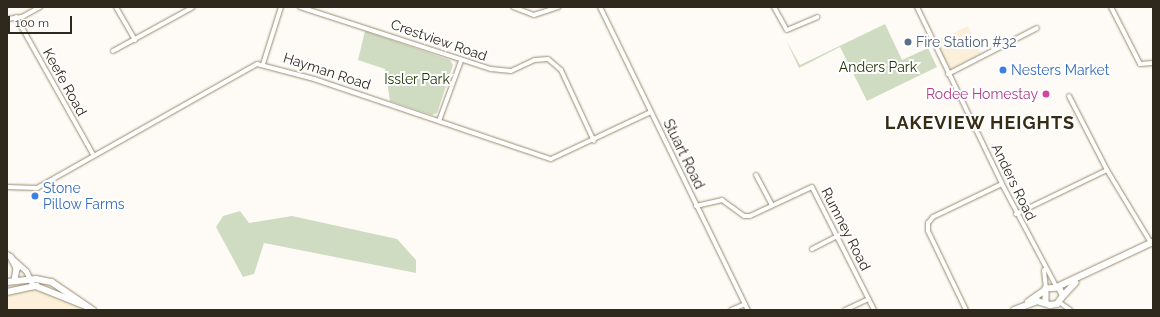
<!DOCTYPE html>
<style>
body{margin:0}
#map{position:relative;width:1160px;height:317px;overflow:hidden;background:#fefaf5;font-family:Raleway,sans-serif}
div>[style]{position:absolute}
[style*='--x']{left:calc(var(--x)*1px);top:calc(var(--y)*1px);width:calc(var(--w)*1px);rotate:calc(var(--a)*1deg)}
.built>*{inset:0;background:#fcf0db;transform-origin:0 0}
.green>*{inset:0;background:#cfdcc1}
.roads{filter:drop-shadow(0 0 1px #998b70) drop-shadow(0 0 1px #998b70)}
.minor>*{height:4px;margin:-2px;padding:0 2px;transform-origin:2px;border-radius:2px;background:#fff}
.tertiary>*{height:5px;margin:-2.5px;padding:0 2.5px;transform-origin:2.5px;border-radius:2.5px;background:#fff}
.secondary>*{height:5.5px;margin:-2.75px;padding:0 2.75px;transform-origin:2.75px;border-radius:2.75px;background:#fff}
.dots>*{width:11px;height:11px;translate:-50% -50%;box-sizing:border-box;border:2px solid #fff;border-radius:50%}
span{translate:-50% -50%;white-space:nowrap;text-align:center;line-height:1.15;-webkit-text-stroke:4px #fff;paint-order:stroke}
.street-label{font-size:14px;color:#2e281d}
.service-label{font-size:14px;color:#4e5e75}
.left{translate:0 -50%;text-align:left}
.park-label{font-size:14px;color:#243508}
.shop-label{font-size:14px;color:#366cbe}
.hotel-label{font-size:14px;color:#b23c85}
.right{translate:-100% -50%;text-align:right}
.district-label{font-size:18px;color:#382c14;font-weight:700;letter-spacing:1px}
.frame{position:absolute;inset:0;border:8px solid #2e281d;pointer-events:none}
.scale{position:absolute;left:8px;top:16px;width:64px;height:18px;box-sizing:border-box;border:2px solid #2e281d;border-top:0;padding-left:5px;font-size:12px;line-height:14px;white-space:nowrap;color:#2e281d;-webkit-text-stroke:3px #fff;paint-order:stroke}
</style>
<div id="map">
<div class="built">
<i style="left:968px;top:26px;width:33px;height:36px;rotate:65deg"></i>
<i style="clip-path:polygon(31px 290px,47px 293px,87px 310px,7px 310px,7px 295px)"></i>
</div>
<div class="green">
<i style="clip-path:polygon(885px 24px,902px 60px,928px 48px,937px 67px,867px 101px,840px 47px,799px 68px,786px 40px,800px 65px)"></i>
<i style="clip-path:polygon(365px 31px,450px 60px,453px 65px,437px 113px,432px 115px,390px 101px,385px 69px,358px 60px)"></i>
<i style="clip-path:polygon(240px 211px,249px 223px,292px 216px,397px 239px,416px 260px,416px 273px,264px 243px,254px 274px,243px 277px,216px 227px,223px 216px)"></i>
</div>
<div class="roads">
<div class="minor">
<i style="--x:116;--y:7;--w:38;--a:60"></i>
<i style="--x:300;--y:7;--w:201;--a:18"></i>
<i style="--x:491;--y:69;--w:20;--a:6"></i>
<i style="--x:511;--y:71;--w:26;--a:-25"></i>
<i style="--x:535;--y:60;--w:13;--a:-4"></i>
<i style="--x:548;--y:59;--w:17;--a:40"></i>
<i style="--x:561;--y:70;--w:78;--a:65.1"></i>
<i style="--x:513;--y:7;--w:22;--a:21"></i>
<i style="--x:534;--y:15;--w:26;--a:-18"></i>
<i style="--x:600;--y:7;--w:337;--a:64"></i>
<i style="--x:774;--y:7;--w:26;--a:61"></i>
<i style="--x:787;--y:30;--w:33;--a:-23"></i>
<i style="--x:917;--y:7;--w:196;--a:64.3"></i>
<i style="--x:1002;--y:184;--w:115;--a:62.1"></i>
<i style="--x:1111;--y:7;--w:64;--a:63"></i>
<i style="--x:1140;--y:64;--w:13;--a:-4"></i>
<i style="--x:16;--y:17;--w:159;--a:60.7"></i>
<i style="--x:7;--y:19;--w:15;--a:-8"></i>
<i style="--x:22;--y:17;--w:21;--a:-29"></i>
<i style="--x:113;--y:51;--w:91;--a:-28.8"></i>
<i style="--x:263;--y:64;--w:60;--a:-72.5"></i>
<i style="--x:948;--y:74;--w:100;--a:-27.3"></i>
<i style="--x:1069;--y:96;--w:83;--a:62.8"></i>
<i style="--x:1107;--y:170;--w:85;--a:58.9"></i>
<i style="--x:439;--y:121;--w:64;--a:-69.9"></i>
<i style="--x:756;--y:175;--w:34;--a:62"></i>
<i style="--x:7;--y:187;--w:30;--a:2"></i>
<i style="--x:37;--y:188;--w:253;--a:-29.4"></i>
<i style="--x:257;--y:64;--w:59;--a:14.7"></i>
<i style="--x:314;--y:79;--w:250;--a:18.7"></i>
<i style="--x:551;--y:159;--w:110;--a:-25.2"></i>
<i style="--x:696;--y:206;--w:27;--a:-13"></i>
<i style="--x:722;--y:200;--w:27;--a:36"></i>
<i style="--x:744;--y:216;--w:6;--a:0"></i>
<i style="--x:750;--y:216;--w:68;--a:-25.1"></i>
<i style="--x:812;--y:187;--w:138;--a:63.2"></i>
<i style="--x:1016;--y:214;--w:101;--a:-25.8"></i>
<i style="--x:812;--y:249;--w:28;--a:-27"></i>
<i style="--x:1044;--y:270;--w:19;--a:84"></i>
<i style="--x:1059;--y:302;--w:14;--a:36"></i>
<i style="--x:731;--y:310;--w:15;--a:-23"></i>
<i style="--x:845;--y:310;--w:26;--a:-25"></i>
<i style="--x:966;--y:310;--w:88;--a:-115.7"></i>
<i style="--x:928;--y:231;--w:8;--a:-90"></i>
<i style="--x:928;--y:223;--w:8;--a:-50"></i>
<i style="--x:933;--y:217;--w:76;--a:-25.6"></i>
</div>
<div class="tertiary">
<i style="--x:7;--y:254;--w:25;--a:42"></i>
<i style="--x:26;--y:271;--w:17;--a:65"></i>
</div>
<div class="secondary">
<i style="--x:11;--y:257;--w:13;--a:61"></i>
<i style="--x:17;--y:268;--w:12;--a:99"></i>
<i style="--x:7;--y:282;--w:29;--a:-6"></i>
<i style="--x:36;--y:279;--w:16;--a:11"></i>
<i style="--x:52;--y:282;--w:50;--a:34.3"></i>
<i style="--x:1057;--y:287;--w:106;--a:-25.1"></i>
<i style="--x:7;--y:292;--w:30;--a:-12"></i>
<i style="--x:36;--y:286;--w:54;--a:21.8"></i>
<i style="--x:1063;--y:296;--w:18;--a:-47"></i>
<i style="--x:1028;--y:302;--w:19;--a:-35"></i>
<i style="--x:1014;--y:310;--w:25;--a:-21"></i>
<i style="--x:1037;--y:301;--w:14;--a:17"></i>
<i style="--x:1050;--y:305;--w:7;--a:-8"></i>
<i style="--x:1057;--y:304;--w:10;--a:-53"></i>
<i style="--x:1063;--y:296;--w:9;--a:-117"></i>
<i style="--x:1059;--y:288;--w:13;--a:176"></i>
<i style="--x:1046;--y:289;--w:13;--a:90"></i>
</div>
</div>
<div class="dots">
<i style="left:908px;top:42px;background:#5c6f8a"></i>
<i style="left:1003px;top:70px;background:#3f7fe0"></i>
<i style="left:1046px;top:94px;background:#d1479c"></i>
<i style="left:35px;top:196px;background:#3f7fe0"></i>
</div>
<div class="street-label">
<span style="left:439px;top:40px;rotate:19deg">Crestview Road</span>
<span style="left:327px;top:71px;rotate:18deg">Hayman Road</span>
<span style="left:65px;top:82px;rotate:61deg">Keefe Road</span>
<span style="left:684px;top:154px;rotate:64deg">Stuart Road</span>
<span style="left:1014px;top:182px;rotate:64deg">Anders Road</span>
<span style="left:846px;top:229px;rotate:63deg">Rumney Road</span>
</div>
<div class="service-label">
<span class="left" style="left:916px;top:42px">Fire Station #32</span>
</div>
<div class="park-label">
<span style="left:878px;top:67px">Anders Park</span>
<span style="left:417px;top:79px">Issler Park</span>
</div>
<div class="shop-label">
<span class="left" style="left:1011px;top:70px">Nesters Market</span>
<span class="left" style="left:43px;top:196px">Stone<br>Pillow Farms</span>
</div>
<div class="hotel-label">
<span class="right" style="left:1038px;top:94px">Rodee Homestay</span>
</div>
<div class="district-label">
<span style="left:980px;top:123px">LAKEVIEW HEIGHTS</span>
</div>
<div class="frame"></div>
<div class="scale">100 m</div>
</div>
